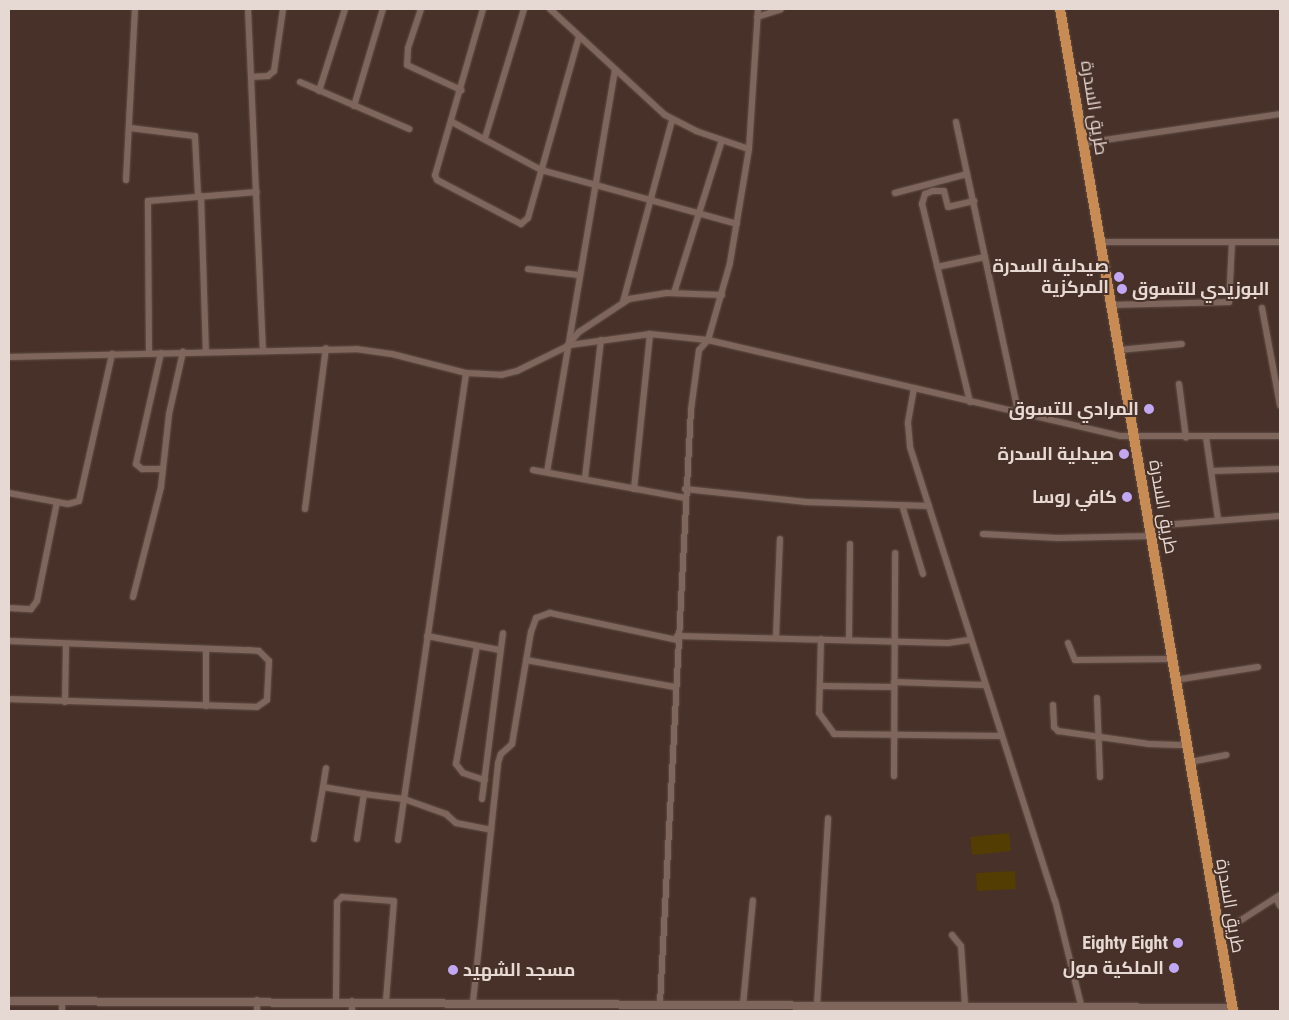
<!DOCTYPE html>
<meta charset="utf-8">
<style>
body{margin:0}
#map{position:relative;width:1289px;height:1020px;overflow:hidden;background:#473128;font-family:"Roboto Condensed",Cairo,sans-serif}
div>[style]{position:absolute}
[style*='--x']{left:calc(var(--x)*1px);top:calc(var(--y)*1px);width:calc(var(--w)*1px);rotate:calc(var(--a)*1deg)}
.green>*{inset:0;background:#543d03;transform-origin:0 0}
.roads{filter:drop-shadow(0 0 1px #604e46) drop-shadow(0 0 1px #604e46)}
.minor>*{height:6px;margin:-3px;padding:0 3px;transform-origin:3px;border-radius:3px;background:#7f665c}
.tertiary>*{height:8px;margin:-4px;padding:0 4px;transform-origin:4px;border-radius:4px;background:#7f665c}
.primary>*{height:10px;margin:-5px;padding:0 5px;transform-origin:5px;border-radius:5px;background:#c88b54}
.dots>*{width:14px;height:14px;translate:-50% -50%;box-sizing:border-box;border:2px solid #473128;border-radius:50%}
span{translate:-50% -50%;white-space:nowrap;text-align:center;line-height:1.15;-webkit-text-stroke:4px #473128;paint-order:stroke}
.street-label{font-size:18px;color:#e6d8d2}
.poi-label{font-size:18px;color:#e6d8d2;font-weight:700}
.right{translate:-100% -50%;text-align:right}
.left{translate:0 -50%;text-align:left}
.frame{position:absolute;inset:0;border:10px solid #e6d8d2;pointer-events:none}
</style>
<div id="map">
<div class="green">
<i style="left:1009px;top:833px;width:18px;height:39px;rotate:84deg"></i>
<i style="left:1015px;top:871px;width:18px;height:39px;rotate:87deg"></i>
</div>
<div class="roads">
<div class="minor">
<i style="--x:248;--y:9;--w:341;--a:87.5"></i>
<i style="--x:421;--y:9;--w:41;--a:108.4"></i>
<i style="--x:408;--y:48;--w:17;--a:93"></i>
<i style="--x:407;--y:65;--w:60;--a:24.8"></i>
<i style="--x:483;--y:9;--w:173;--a:106.1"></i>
<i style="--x:435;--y:175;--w:5;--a:68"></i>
<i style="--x:437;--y:180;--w:95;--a:27.6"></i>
<i style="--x:521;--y:224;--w:9;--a:-41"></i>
<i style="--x:528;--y:218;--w:188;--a:-74.3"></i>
<i style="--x:550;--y:9;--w:156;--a:42.7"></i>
<i style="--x:665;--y:115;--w:35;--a:27"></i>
<i style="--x:696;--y:131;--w:56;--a:18.8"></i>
<i style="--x:749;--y:149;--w:116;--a:99.5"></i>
<i style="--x:730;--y:263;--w:80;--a:105.9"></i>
<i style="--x:708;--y:340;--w:13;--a:132"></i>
<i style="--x:699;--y:350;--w:61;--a:97.6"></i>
<i style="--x:691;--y:410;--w:594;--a:92.99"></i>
<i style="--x:757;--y:17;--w:25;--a:-18"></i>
<i style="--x:251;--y:77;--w:17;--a:-3"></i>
<i style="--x:268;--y:76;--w:8;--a:-40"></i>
<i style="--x:274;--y:71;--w:63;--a:-81.7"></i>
<i style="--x:300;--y:82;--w:119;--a:23.3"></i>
<i style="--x:319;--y:91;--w:86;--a:-72.4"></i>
<i style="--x:354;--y:106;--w:101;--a:-73.4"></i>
<i style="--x:452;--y:122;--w:101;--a:28.3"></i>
<i style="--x:541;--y:170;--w:203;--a:15.4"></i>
<i style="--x:956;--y:122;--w:297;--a:77.9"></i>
<i style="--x:130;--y:128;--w:65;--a:7"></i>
<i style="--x:195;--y:136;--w:60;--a:87.1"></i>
<i style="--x:485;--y:138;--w:135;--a:-73.2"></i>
<i style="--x:1084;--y:143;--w:198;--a:-8.4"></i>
<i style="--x:749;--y:149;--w:140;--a:-86.3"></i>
<i style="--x:126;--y:180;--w:171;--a:-87"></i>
<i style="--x:895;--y:193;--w:74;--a:-14.8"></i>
<i style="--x:201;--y:196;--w:156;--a:88.2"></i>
<i style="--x:1098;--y:242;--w:182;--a:0"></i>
<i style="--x:937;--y:267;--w:49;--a:-11.8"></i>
<i style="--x:528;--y:269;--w:51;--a:6.7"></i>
<i style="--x:674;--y:293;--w:160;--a:-72.6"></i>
<i style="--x:623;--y:302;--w:188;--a:-74.9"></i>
<i style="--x:1110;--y:305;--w:119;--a:-1.4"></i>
<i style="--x:1229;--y:302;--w:60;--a:-87.1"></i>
<i style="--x:1262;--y:308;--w:99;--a:79.5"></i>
<i style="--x:570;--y:345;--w:81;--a:-7.8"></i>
<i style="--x:650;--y:334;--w:58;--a:5.9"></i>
<i style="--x:708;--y:340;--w:423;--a:13.1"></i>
<i style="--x:1120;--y:436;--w:160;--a:0"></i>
<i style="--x:1119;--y:350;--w:63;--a:-5.4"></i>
<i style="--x:161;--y:353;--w:114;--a:102.7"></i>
<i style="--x:136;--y:464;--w:8;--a:40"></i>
<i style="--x:142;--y:469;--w:20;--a:0"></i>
<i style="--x:149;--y:354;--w:153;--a:-90.4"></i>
<i style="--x:148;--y:201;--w:109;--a:-4.7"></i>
<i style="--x:9;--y:357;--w:347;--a:-1.3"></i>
<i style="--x:356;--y:349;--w:36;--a:8"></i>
<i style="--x:392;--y:354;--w:76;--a:14.4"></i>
<i style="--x:466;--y:373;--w:35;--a:3"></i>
<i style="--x:501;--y:375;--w:16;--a:-14"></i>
<i style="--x:517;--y:371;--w:55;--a:-26.1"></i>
<i style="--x:566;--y:347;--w:20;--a:-49"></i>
<i style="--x:579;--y:332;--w:60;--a:-33.4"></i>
<i style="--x:629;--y:299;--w:38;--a:-9"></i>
<i style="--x:667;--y:293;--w:55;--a:2.1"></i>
<i style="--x:1179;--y:384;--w:54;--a:82.6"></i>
<i style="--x:914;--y:388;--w:36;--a:100"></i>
<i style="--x:908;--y:423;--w:24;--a:85"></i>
<i style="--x:910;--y:447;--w:476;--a:72.3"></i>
<i style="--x:1055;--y:900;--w:108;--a:76.1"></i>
<i style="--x:970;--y:402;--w:204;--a:-103.6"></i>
<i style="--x:922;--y:204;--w:10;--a:-73"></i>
<i style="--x:925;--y:194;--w:9;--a:-21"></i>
<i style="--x:933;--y:191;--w:11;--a:0"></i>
<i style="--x:944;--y:191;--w:16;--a:76"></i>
<i style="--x:948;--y:207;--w:27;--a:-13"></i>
<i style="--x:1206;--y:437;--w:83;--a:81.7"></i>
<i style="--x:533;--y:470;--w:155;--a:10.4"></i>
<i style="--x:1211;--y:471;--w:69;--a:-1.7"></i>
<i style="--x:547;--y:472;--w:407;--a:-80.4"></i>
<i style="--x:585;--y:478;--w:139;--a:-83.4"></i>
<i style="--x:634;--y:489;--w:156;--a:-84.1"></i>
<i style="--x:685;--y:489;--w:122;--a:6.1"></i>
<i style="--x:806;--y:502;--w:123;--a:1.9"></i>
<i style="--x:9;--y:493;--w:60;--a:10.6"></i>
<i style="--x:68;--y:504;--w:11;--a:-15"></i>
<i style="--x:79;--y:501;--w:151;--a:-77.3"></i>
<i style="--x:902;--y:505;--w:72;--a:73.1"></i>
<i style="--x:305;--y:509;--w:162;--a:-82.6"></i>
<i style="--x:1150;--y:526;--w:130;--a:-4.4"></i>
<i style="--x:983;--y:534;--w:75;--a:3.1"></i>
<i style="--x:1058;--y:538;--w:94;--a:-1.2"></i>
<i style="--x:133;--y:597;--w:114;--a:-75.7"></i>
<i style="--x:161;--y:487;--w:73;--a:-83.7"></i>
<i style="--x:169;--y:414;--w:64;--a:-77.3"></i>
<i style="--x:9;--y:608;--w:22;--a:3"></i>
<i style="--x:31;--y:609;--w:10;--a:-53"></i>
<i style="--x:37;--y:601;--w:101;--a:-78.6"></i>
<i style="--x:427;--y:636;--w:74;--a:10.9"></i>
<i style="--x:677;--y:636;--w:271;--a:1.5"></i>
<i style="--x:948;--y:643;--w:21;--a:-8"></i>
<i style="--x:776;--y:637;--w:98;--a:-87.7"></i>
<i style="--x:821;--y:639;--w:74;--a:91.5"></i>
<i style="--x:819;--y:713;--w:26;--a:54"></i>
<i style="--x:834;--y:734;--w:167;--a:0.7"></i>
<i style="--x:849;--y:639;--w:95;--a:-89.4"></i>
<i style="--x:9;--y:641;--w:239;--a:2.2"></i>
<i style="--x:248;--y:650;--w:11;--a:5"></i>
<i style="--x:259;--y:651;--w:14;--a:45"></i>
<i style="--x:269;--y:661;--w:39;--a:93"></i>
<i style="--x:267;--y:700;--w:12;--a:145"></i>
<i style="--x:257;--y:707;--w:248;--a:-178.2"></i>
<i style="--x:1068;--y:643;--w:18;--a:68"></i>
<i style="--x:1075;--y:660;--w:96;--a:-0.6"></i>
<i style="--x:477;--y:646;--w:120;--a:100.1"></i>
<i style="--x:456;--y:764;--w:11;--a:52"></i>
<i style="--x:463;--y:773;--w:23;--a:18"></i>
<i style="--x:206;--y:649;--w:57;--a:90"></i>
<i style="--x:526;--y:660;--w:151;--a:10.3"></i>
<i style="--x:1175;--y:680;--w:84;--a:-8.9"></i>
<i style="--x:894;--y:682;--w:90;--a:1.9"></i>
<i style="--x:820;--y:686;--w:74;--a:0.8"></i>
<i style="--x:1097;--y:698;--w:79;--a:87.8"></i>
<i style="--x:65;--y:702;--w:58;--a:-89"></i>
<i style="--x:1053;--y:705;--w:22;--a:87"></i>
<i style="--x:1054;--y:727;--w:6;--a:45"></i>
<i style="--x:1058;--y:731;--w:92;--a:8.1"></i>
<i style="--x:1149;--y:744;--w:38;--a:2"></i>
<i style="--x:1190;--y:762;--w:37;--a:-11"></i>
<i style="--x:894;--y:776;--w:223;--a:-89.7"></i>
<i style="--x:323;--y:787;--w:19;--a:-81"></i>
<i style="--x:482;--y:799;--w:167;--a:-82.8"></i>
<i style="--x:314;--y:839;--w:53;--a:-80.2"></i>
<i style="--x:323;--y:787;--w:42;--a:9.7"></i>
<i style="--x:357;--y:839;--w:46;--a:-81.2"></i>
<i style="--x:364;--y:794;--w:40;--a:7.1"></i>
<i style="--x:404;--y:799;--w:45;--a:19.7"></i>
<i style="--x:446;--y:814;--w:13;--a:42"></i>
<i style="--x:456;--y:823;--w:36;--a:11"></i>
<i style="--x:398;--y:840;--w:472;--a:-81.7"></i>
<i style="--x:1276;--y:898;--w:9;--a:63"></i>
<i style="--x:1217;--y:931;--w:19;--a:-21"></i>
<i style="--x:1235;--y:924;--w:54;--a:-32.8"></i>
<i style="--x:952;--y:935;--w:14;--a:51"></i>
<i style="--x:961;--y:946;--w:59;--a:86.1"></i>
<i style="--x:257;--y:1000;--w:11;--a:90"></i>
<i style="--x:62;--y:1001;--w:10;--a:90"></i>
<i style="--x:336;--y:1001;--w:99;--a:-89.4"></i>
<i style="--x:337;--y:902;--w:7;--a:-45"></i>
<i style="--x:342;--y:897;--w:52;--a:4.4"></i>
<i style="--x:394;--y:901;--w:100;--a:94.6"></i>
<i style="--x:473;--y:1002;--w:240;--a:-84"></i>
<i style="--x:498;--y:763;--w:9;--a:-72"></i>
<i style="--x:501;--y:754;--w:15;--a:-42"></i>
<i style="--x:512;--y:744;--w:114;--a:-80.4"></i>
<i style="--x:531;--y:632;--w:15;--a:-70"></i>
<i style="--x:536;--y:618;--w:15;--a:-20"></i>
<i style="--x:550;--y:613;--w:130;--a:12"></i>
<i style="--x:743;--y:1005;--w:105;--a:-84.6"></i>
<i style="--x:817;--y:1005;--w:187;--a:-86.6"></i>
<i style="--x:352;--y:1011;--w:10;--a:-90"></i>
</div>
<div class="tertiary">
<i style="--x:9;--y:1001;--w:1223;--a:0.33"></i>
</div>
<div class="primary">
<i style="--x:1060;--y:9;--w:1017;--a:80.2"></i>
</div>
</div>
<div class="dots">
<i style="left:1119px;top:277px;background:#c2a8f2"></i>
<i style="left:1122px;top:289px;background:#c2a8f2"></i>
<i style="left:1149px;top:409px;background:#c2a8f2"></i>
<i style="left:1124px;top:454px;background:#c2a8f2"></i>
<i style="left:1127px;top:497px;background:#c2a8f2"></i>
<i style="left:1178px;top:943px;background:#c2a8f2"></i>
<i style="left:1174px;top:968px;background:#c2a8f2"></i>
<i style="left:453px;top:970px;background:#c2a8f2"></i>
</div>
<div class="street-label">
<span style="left:1094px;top:108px;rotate:81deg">طريق السدرة</span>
<span style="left:1163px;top:507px;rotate:80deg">طريق السدرة</span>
<span style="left:1230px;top:906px;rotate:80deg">طريق السدرة</span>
</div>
<div class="poi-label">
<span class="right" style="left:1109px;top:277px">صيدلية السدرة<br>المركزية</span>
<span class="left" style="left:1132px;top:289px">البوزيدي للتسوق</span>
<span class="right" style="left:1139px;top:409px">المرادي للتسوق</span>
<span class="right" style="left:1114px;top:454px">صيدلية السدرة</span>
<span class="right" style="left:1117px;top:497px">كافي روسا</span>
<span class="right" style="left:1168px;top:943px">Eighty Eight</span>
<span class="right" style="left:1164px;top:968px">الملكية مول</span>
<span class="left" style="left:463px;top:970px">مسجد الشهيد</span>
</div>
<div class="frame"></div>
</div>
